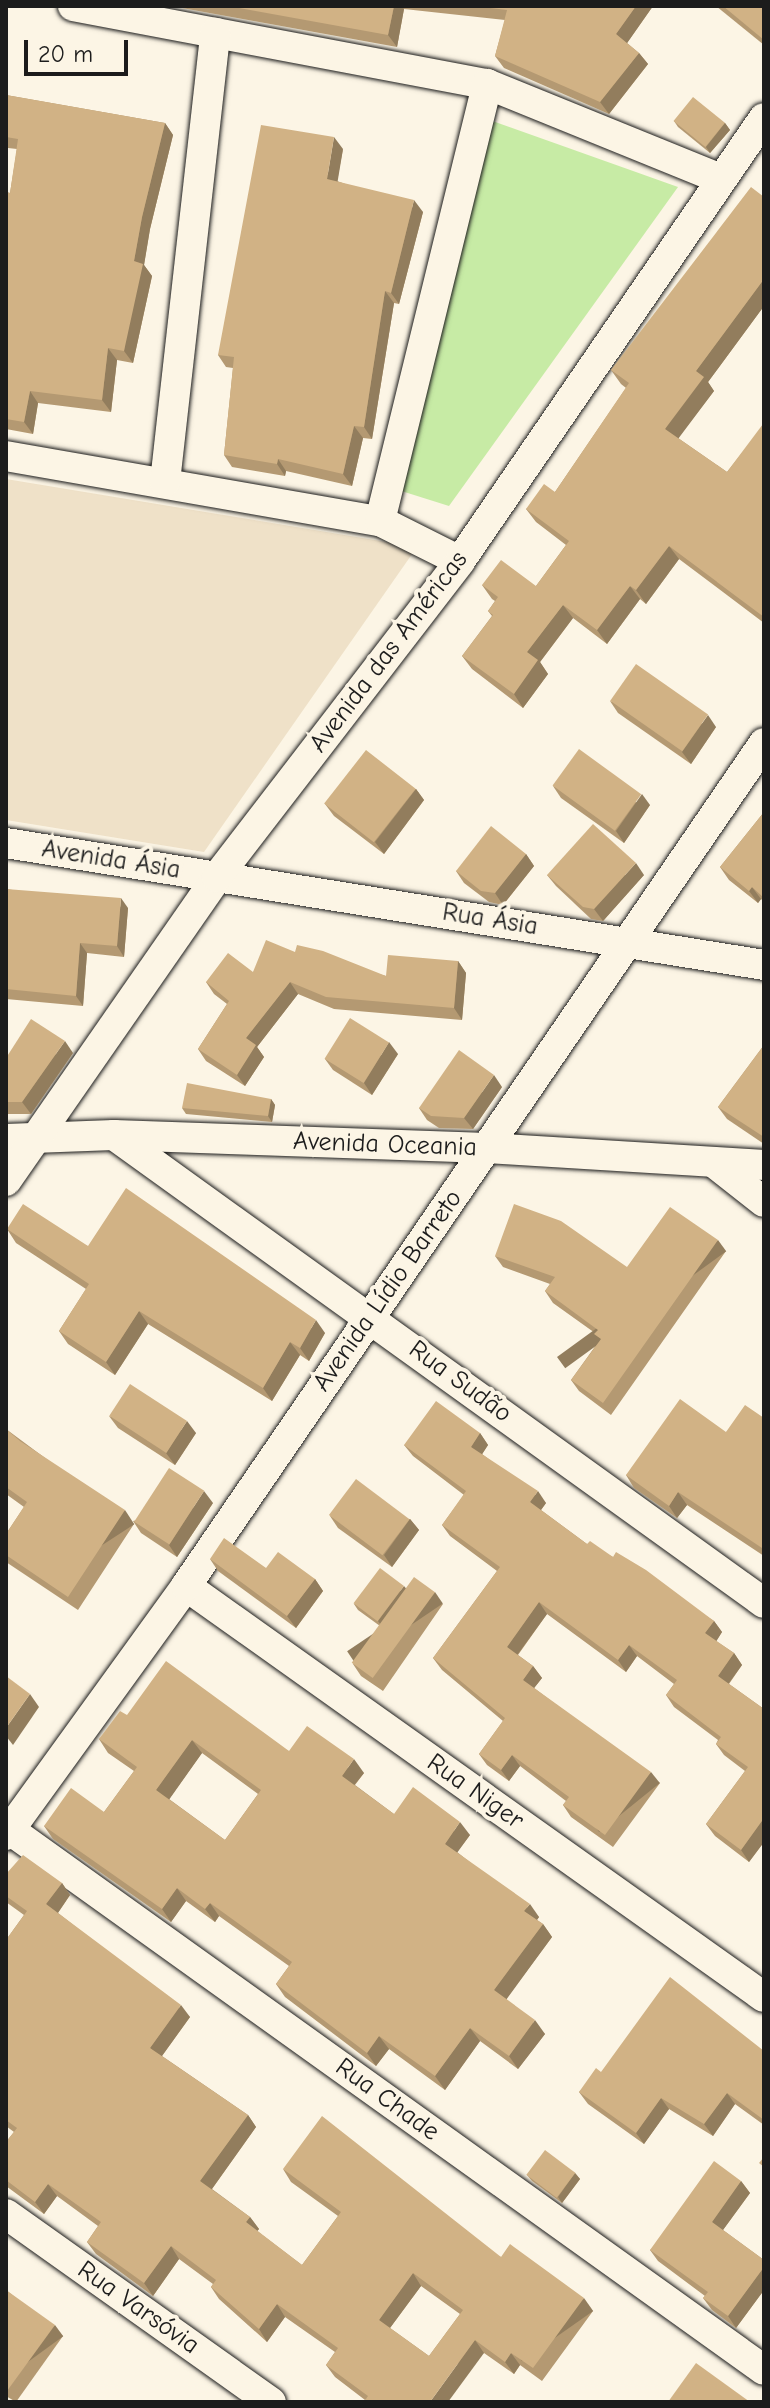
<!DOCTYPE html>
<meta charset="utf-8">
<style>
body{margin:0}
#map{position:relative;width:770px;height:2408px;overflow:hidden;background:#fcf5e5;font-family:"Comic Neue",sans-serif}
div>[style]{position:absolute}
[style*='--x']{left:calc(var(--x)*1px);top:calc(var(--y)*1px);width:calc(var(--w)*1px);rotate:calc(var(--a)*1deg)}
.built>*{inset:0;background:#efe1c8}
.green>*{inset:0;background:#c7eba5}
.roads{filter:drop-shadow(0 0 2px #1c1c1c) drop-shadow(0 0 2px #1c1c1c)}
.street>*{height:30px;margin:-15px;padding:0 15px;transform-origin:15px;border-radius:15px;background:#fcf5e5}
.wall>*{inset:0;background:#b49972}
.shaded-wall>*{inset:0;background:#927d5d;transform-origin:0 0}
.building>*{inset:0;background:#d1b285;transform-origin:0 0}
span{translate:-50% -50%;white-space:nowrap;text-align:center;line-height:1.15;-webkit-text-stroke:8px #fcf5e5;paint-order:stroke}
.street-label{font-size:26px;color:#1c1c1c}
.frame{position:absolute;inset:0;border:8px solid #1c1c1c;pointer-events:none}
.scale{position:absolute;left:24px;top:40px;width:104px;height:36px;box-sizing:border-box;border:4px solid #1c1c1c;border-top:0;padding-left:10px;font-size:24px;line-height:28px;white-space:nowrap;color:#1c1c1c;-webkit-text-stroke:6px #fcf5e5;paint-order:stroke}
</style>
<div id="map">
<div class="built">
<i style="clip-path:polygon(6px 479px,417px 547px,204px 852px,6px 820px)"></i>
</div>
<div class="green">
<i style="clip-path:polygon(484px 118px,678px 187px,449px 506px,395px 489px)"></i>
</div>
<div class="roads">
<div class="street">
<i style="--x:73;--y:6;--w:421;--a:10.7"></i>
<i style="--x:487;--y:84;--w:253;--a:22.1"></i>
<i style="--x:6;--y:456;--w:380;--a:9.9"></i>
<i style="--x:380;--y:521;--w:89;--a:26.6"></i>
<i style="--x:165;--y:482;--w:452;--a:-83.6"></i>
<i style="--x:380;--y:521;--w:450;--a:-76.2"></i>
<i style="--x:6;--y:843;--w:768;--a:9.14"></i>
<i style="--x:114;--y:1135;--w:801;--a:35.75"></i>
<i style="--x:6;--y:1139;--w:108;--a:-2.1"></i>
<i style="--x:114;--y:1135;--w:373;--a:2"></i>
<i style="--x:487;--y:1148;--w:278;--a:3.5"></i>
<i style="--x:713;--y:1162;--w:65;--a:38.1"></i>
<i style="--x:6;--y:1181;--w:370;--a:-55.2"></i>
<i style="--x:217;--y:877;--w:399;--a:-52.4"></i>
<i style="--x:460;--y:561;--w:537;--a:-55.54"></i>
<i style="--x:186;--y:1586;--w:709;--a:35.42"></i>
<i style="--x:10;--y:1830;--w:927;--a:35.61"></i>
<i style="--x:6;--y:1835;--w:307;--a:-54.1"></i>
<i style="--x:186;--y:1586;--w:1022;--a:-55.56"></i>
<i style="--x:6;--y:2214;--w:325;--a:35.4"></i>
</div>
</div>
<div class="wall">
<i style="clip-path:polygon(171px 6px,653px 6px,627px 43px,639px 53px,648px 64px,609px 114px,504px 68px,495px 56px,505px 20px,404px 9px,397px 47px)"></i>
<i style="clip-path:polygon(716px 6px,764px 6px,764px 45px)"></i>
<i style="clip-path:polygon(6px 95px,165px 123px,173px 135px,150px 229px,144px 265px,152px 276px,133px 363px,117px 360px,111px 412px,38px 403px,33px 434px,6px 429px,6px 192px,10px 193px,17px 149px,8px 148px,6px 146px)"></i>
<i style="clip-path:polygon(674px 121px,725px 123px,730px 130px,710px 153px,678px 127px)"></i>
<i style="clip-path:polygon(343px 149px,337px 181px,423px 212px,399px 304px,394px 303px,372px 439px,363px 438px,352px 486px,286px 471px,285px 476px,232px 467px,224px 455px,233px 368px,226px 367px,218px 355px)"></i>
<i style="clip-path:polygon(764px 197px,764px 306px,708px 382px,714px 391px,678px 438px,727px 472px,764px 425px,764px 623px,679px 559px,646px 604px,640px 599px,607px 644px,573px 618px,540px 662px,548px 674px,523px 708px,472px 669px,462px 656px,492px 616px,488px 611px,495px 601px,492px 599px,482px 585px,536px 586px,566px 545px,536px 522px,526px 509px,555px 492px,626px 388px,621px 384px,611px 370px)"></i>
<i style="clip-path:polygon(610px 701px,716px 727px,691px 764px,618px 713px)"></i>
<i style="clip-path:polygon(553px 786px,650px 805px,624px 843px,561px 798px)"></i>
<i style="clip-path:polygon(416px 789px,424px 800px,384px 854px,334px 816px,325px 804px)"></i>
<i style="clip-path:polygon(764px 812px,764px 902px,761px 899px,758px 903px,729px 880px,720px 867px)"></i>
<i style="clip-path:polygon(526px 854px,534px 866px,503px 905px,489px 902px,464px 883px,456px 871px)"></i>
<i style="clip-path:polygon(547px 875px,644px 875px,603px 921px,591px 919px,556px 886px)"></i>
<i style="clip-path:polygon(6px 889px,128px 908px,124px 957px,87px 953px,83px 1006px,6px 999px)"></i>
<i style="clip-path:polygon(295px 952px,386px 976px,458px 961px,466px 973px,462px 1020px,334px 1009px,298px 994px,257px 1047px,264px 1057px,245px 1086px,206px 1061px,198px 1049px,227px 1004px,214px 994px,206px 982px,253px 972px)"></i>
<i style="clip-path:polygon(764px 1045px,764px 1144px,727px 1119px,718px 1107px)"></i>
<i style="clip-path:polygon(73px 1053px,31px 1114px,6px 1114px,6px 1058px)"></i>
<i style="clip-path:polygon(398px 1054px,372px 1095px,333px 1070px,325px 1059px)"></i>
<i style="clip-path:polygon(502px 1087px,473px 1129px,439px 1128px,427px 1120px,419px 1108px)"></i>
<i style="clip-path:polygon(271px 1099px,275px 1105px,272px 1122px,186px 1114px,182px 1108px)"></i>
<i style="clip-path:polygon(7px 1229px,88px 1246px,325px 1333px,309px 1361px,300px 1355px,272px 1401px,148px 1324px,115px 1375px,68px 1344px,59px 1331px,86px 1289px,16px 1243px)"></i>
<i style="clip-path:polygon(726px 1251px,611px 1415px,579px 1391px,571px 1380px,599px 1341px,594px 1334px,595px 1333px,553px 1303px,545px 1291px,550px 1284px,503px 1267px,495px 1256px,627px 1267px)"></i>
<i style="clip-path:polygon(109px 1416px,196px 1433px,175px 1465px,118px 1428px)"></i>
<i style="clip-path:polygon(764px 1418px,764px 1556px,687px 1505px,677px 1518px,634px 1488px,626px 1475px,726px 1432px)"></i>
<i style="clip-path:polygon(6px 1429px,134px 1524px,78px 1610px,6px 1562px,6px 1534px,24px 1507px,6px 1494px)"></i>
<i style="clip-path:polygon(480px 1433px,488px 1445px,482px 1454px,546px 1503px,541px 1510px,587px 1544px,613px 1557px,714px 1621px,722px 1632px,716px 1641px,734px 1653px,742px 1665px,729px 1684px,764px 1709px,764px 1842px,749px 1862px,715px 1836px,706px 1824px,745px 1771px,724px 1755px,716px 1744px,718px 1740px,674px 1707px,666px 1695px,674px 1684px,637px 1656px,626px 1672px,547px 1614px,518px 1655px,533px 1666px,542px 1678px,534px 1688px,660px 1783px,613px 1847px,571px 1817px,563px 1805px,566px 1801px,520px 1766px,509px 1781px,487px 1765px,479px 1754px,503px 1721px,442px 1670px,433px 1658px,497px 1571px,450px 1536px,442px 1525px,464px 1495px,413px 1456px,404px 1445px)"></i>
<i style="clip-path:polygon(213px 1503px,177px 1557px,141px 1533px,133px 1521px)"></i>
<i style="clip-path:polygon(330px 1516px,410px 1519px,419px 1530px,392px 1567px,338px 1528px)"></i>
<i style="clip-path:polygon(210px 1559px,266px 1568px,315px 1579px,323px 1591px,296px 1628px,218px 1571px)"></i>
<i style="clip-path:polygon(406px 1589px,443px 1604px,383px 1691px,361px 1676px,353px 1664px,380px 1626px,358px 1610px,354px 1604px)"></i>
<i style="clip-path:polygon(evenodd,127px 1715px,289px 1751px,364px 1773px,355px 1785px,394px 1814px,470px 1835px,457px 1852px,539px 1917px,537px 1920px,543px 1924px,552px 1937px,506px 1999px,545px 2034px,518px 2069px,480px 2041px,445px 2090px,389px 2049px,376px 2066px,285px 1997px,276px 1984px,289px 1966px,219px 1916px,215px 1922px,186px 1901px,171px 1922px,53px 1839px,44px 1826px,104px 1812px,134px 1771px,108px 1753px,99px 1739px,127px 1715px,202px 1753px,258px 1794px,225px 1840px,169px 1799px,202px 1753px)"></i>
<i style="clip-path:polygon(evenodd,6px 1874px,62px 1883px,70px 1895px,58px 1913px,190px 2017px,162px 2056px,248px 2115px,256px 2127px,212px 2189px,250px 2217px,259px 2229px,257px 2231px,302px 2265px,338px 2216px,291px 2182px,283px 2169px,501px 2257px,593px 2311px,542px 2381px,520px 2365px,514px 2374px,484px 2353px,365px 2400px,335px 2377px,326px 2365px,335px 2352px,285px 2317px,267px 2342px,219px 2299px,211px 2287px,213px 2284px,179px 2259px,153px 2296px,96px 2254px,87px 2242px,98px 2226px,57px 2196px,44px 2214px,6px 2186px,6px 2142px,14px 2132px,6px 2126px,6px 1940px,24px 1915px,6px 1902px,6px 1874px,421px 2286px,460px 2314px,429px 2356px,390px 2328px,421px 2286px)"></i>
<i style="clip-path:polygon(764px 2051px,764px 2125px,735px 2104px,713px 2136px,669px 2109px,644px 2144px,588px 2104px,579px 2092px,601px 2072px)"></i>
<i style="clip-path:polygon(575px 2173px,580px 2179px,562px 2203px,532px 2181px,527px 2175px)"></i>
<i style="clip-path:polygon(741px 2181px,750px 2193px,723px 2230px,764px 2260px,764px 2290px,736px 2328px,712px 2310px,703px 2298px,705px 2296px,658px 2261px,650px 2250px)"></i>
<i style="clip-path:polygon(6px 2290px,63px 2336px,16px 2402px,6px 2396px)"></i>
</div>
<div class="shaded-wall">
<i style="clip-path:polygon(394px 6px,402px 6px,404px 9px,397px 47px,388px 35px)"></i>
<i style="clip-path:polygon(636px 6px,653px 6px,625px 46px,616px 34px)"></i>
<i style="clip-path:polygon(639px 53px,648px 64px,609px 114px,600px 102px)"></i>
<i style="clip-path:polygon(165px 123px,173px 135px,150px 229px,144px 265px,152px 276px,133px 363px,124px 351px,134px 261px,142px 217px)"></i>
<i style="clip-path:polygon(725px 123px,730px 130px,710px 153px,706px 147px)"></i>
<i style="clip-path:polygon(334px 137px,343px 149px,336px 191px,327px 179px)"></i>
<i style="clip-path:polygon(414px 200px,423px 212px,399px 304px,391px 293px)"></i>
<i style="clip-path:polygon(764px 279px,764px 306px,708px 382px,714px 391px,675px 443px,665px 429px,696px 371px)"></i>
<i style="clip-path:polygon(385px 291px,394px 303px,372px 439px,364px 427px)"></i>
<i style="clip-path:polygon(108px 348px,117px 360px,111px 412px,102px 400px)"></i>
<i style="clip-path:polygon(30px 391px,38px 403px,33px 434px,24px 422px)"></i>
<i style="clip-path:polygon(354px 426px,363px 438px,352px 486px,343px 474px)"></i>
<i style="clip-path:polygon(278px 459px,286px 471px,285px 476px,277px 464px)"></i>
<i style="clip-path:polygon(669px 546px,679px 559px,646px 604px,636px 590px)"></i>
<i style="clip-path:polygon(630px 586px,640px 599px,607px 644px,597px 630px)"></i>
<i style="clip-path:polygon(563px 605px,573px 618px,540px 662px,548px 674px,523px 708px,514px 694px,527px 652px)"></i>
<i style="clip-path:polygon(708px 715px,716px 727px,691px 764px,682px 752px)"></i>
<i style="clip-path:polygon(416px 789px,424px 800px,384px 854px,375px 842px)"></i>
<i style="clip-path:polygon(642px 794px,650px 805px,624px 843px,616px 831px)"></i>
<i style="clip-path:polygon(526px 854px,534px 866px,503px 905px,495px 893px)"></i>
<i style="clip-path:polygon(636px 863px,644px 875px,603px 921px,594px 909px)"></i>
<i style="clip-path:polygon(752px 887px,761px 899px,758px 903px,749px 891px)"></i>
<i style="clip-path:polygon(121px 898px,128px 908px,124px 957px,117px 946px)"></i>
<i style="clip-path:polygon(80px 943px,87px 953px,83px 1006px,76px 996px)"></i>
<i style="clip-path:polygon(458px 961px,466px 973px,462px 1020px,454px 1008px)"></i>
<i style="clip-path:polygon(290px 982px,298px 994px,257px 1047px,264px 1057px,245px 1086px,237px 1075px,246px 1038px)"></i>
<i style="clip-path:polygon(65px 1041px,73px 1053px,31px 1114px,22px 1102px)"></i>
<i style="clip-path:polygon(389px 1042px,398px 1054px,372px 1095px,364px 1083px)"></i>
<i style="clip-path:polygon(494px 1075px,502px 1087px,473px 1129px,464px 1118px)"></i>
<i style="clip-path:polygon(271px 1099px,275px 1105px,272px 1122px,268px 1116px)"></i>
<i style="left:718px;top:1240px;width:14px;height:199px;rotate:54deg"></i>
<i style="clip-path:polygon(139px 1311px,148px 1324px,115px 1375px,106px 1362px)"></i>
<i style="clip-path:polygon(316px 1320px,325px 1333px,309px 1361px,300px 1348px)"></i>
<i style="clip-path:polygon(290px 1342px,300px 1355px,272px 1401px,263px 1388px)"></i>
<i style="clip-path:polygon(187px 1421px,196px 1433px,175px 1465px,166px 1453px)"></i>
<i style="clip-path:polygon(480px 1433px,488px 1445px,479px 1459px,471px 1447px)"></i>
<i style="clip-path:polygon(204px 1491px,213px 1503px,177px 1557px,169px 1545px)"></i>
<i style="clip-path:polygon(538px 1491px,546px 1503px,538px 1514px,530px 1502px)"></i>
<i style="clip-path:polygon(678px 1492px,687px 1505px,677px 1518px,669px 1506px)"></i>
<i style="left:125px;top:1510px;width:17px;height:104px;rotate:57deg"></i>
<i style="clip-path:polygon(410px 1519px,419px 1530px,392px 1567px,384px 1555px)"></i>
<i style="clip-path:polygon(315px 1579px,323px 1591px,296px 1628px,287px 1616px)"></i>
<i style="clip-path:polygon(404px 1586px,409px 1592px,383px 1628px,378px 1621px)"></i>
<i style="left:435px;top:1592px;width:14px;height:106px;rotate:56deg"></i>
<i style="clip-path:polygon(539px 1602px,547px 1614px,515px 1658px,507px 1647px)"></i>
<i style="clip-path:polygon(714px 1621px,722px 1632px,714px 1645px,705px 1633px)"></i>
<i style="clip-path:polygon(629px 1645px,637px 1656px,626px 1672px,618px 1660px)"></i>
<i style="clip-path:polygon(734px 1653px,742px 1665px,726px 1687px,718px 1676px)"></i>
<i style="clip-path:polygon(533px 1666px,542px 1678px,531px 1692px,523px 1680px)"></i>
<i style="clip-path:polygon(30px 1694px,39px 1707px,13px 1745px,6px 1736px,6px 1728px)"></i>
<i style="clip-path:polygon(192px 1740px,202px 1753px,166px 1804px,156px 1790px)"></i>
<i style="clip-path:polygon(512px 1755px,520px 1766px,509px 1781px,501px 1770px)"></i>
<i style="clip-path:polygon(354px 1759px,364px 1773px,351px 1789px,342px 1776px)"></i>
<i style="left:651px;top:1772px;width:14px;height:78px;rotate:51deg"></i>
<i style="clip-path:polygon(764px 1818px,764px 1842px,749px 1862px,741px 1850px)"></i>
<i style="clip-path:polygon(460px 1822px,470px 1835px,454px 1857px,445px 1844px)"></i>
<i style="clip-path:polygon(62px 1883px,70px 1895px,55px 1917px,46px 1904px)"></i>
<i style="clip-path:polygon(177px 1888px,186px 1901px,171px 1922px,162px 1909px)"></i>
<i style="clip-path:polygon(210px 1903px,219px 1916px,215px 1922px,205px 1909px)"></i>
<i style="clip-path:polygon(530px 1904px,539px 1917px,534px 1924px,524px 1911px)"></i>
<i style="clip-path:polygon(543px 1924px,552px 1937px,503px 2004px,494px 1990px)"></i>
<i style="clip-path:polygon(181px 2005px,190px 2017px,159px 2060px,150px 2048px)"></i>
<i style="clip-path:polygon(535px 2020px,545px 2034px,518px 2069px,509px 2056px)"></i>
<i style="clip-path:polygon(470px 2028px,480px 2041px,445px 2090px,435px 2076px)"></i>
<i style="clip-path:polygon(379px 2036px,389px 2049px,376px 2066px,367px 2053px)"></i>
<i style="clip-path:polygon(727px 2093px,735px 2104px,713px 2136px,704px 2124px)"></i>
<i style="clip-path:polygon(661px 2098px,669px 2109px,644px 2144px,636px 2133px)"></i>
<i style="clip-path:polygon(248px 2115px,256px 2127px,209px 2193px,200px 2181px)"></i>
<i style="clip-path:polygon(575px 2173px,580px 2179px,562px 2203px,558px 2197px)"></i>
<i style="clip-path:polygon(741px 2181px,750px 2193px,720px 2234px,712px 2222px)"></i>
<i style="clip-path:polygon(48px 2184px,57px 2196px,44px 2214px,35px 2202px)"></i>
<i style="clip-path:polygon(250px 2217px,259px 2229px,254px 2235px,246px 2222px)"></i>
<i style="clip-path:polygon(171px 2246px,179px 2259px,153px 2296px,144px 2283px)"></i>
<i style="clip-path:polygon(764px 2267px,764px 2290px,736px 2328px,728px 2316px)"></i>
<i style="clip-path:polygon(413px 2273px,421px 2286px,387px 2332px,379px 2320px)"></i>
<i style="left:584px;top:2298px;width:16px;height:87px;rotate:55deg"></i>
<i style="clip-path:polygon(277px 2304px,285px 2317px,267px 2342px,259px 2329px)"></i>
<i style="left:55px;top:2325px;width:14px;height:82px;rotate:54deg"></i>
<i style="clip-path:polygon(475px 2340px,484px 2353px,448px 2402px,430px 2402px)"></i>
<i style="clip-path:polygon(511px 2353px,520px 2365px,514px 2374px,505px 2362px)"></i>
</div>
<div class="building">
<i style="clip-path:polygon(228px 6px,394px 6px,388px 35px)"></i>
<i style="clip-path:polygon(474px 6px,636px 6px,616px 34px,639px 53px,600px 102px,495px 56px,507px 10px)"></i>
<i style="clip-path:polygon(723px 6px,764px 6px,764px 40px)"></i>
<i style="clip-path:polygon(6px 95px,165px 123px,142px 217px,134px 261px,143px 264px,124px 351px,108px 348px,102px 400px,30px 391px,24px 422px,6px 419px,6px 192px,10px 193px,18px 139px,6px 137px)"></i>
<i style="left:693px;top:97px;width:41px;height:31px;rotate:39deg"></i>
<i style="clip-path:polygon(261px 125px,334px 137px,327px 179px,414px 200px,391px 293px,385px 291px,364px 427px,354px 426px,343px 474px,278px 459px,277px 464px,224px 455px,234px 357px,218px 355px)"></i>
<i style="clip-path:polygon(751px 187px,764px 197px,764px 279px,696px 371px,704px 377px,665px 429px,727px 472px,763px 424px,764px 425px,764px 617px,669px 546px,636px 590px,630px 586px,597px 630px,563px 605px,527px 652px,538px 660px,514px 694px,462px 656px,493px 615px,488px 611px,498px 597px,482px 585px,501px 560px,536px 586px,569px 541px,526px 509px,544px 484px,555px 492px,629px 383px,611px 370px)"></i>
<i style="left:636px;top:664px;width:88px;height:45px;rotate:35deg"></i>
<i style="left:579px;top:749px;width:77px;height:45px;rotate:36deg"></i>
<i style="left:366px;top:750px;width:63px;height:68px;rotate:38deg"></i>
<i style="clip-path:polygon(764px 812px,764px 898px,752px 887px,749px 891px,720px 867px)"></i>
<i style="clip-path:polygon(593px 824px,636px 863px,594px 909px,583px 907px,547px 875px)"></i>
<i style="clip-path:polygon(491px 826px,526px 854px,495px 893px,481px 891px,456px 871px)"></i>
<i style="clip-path:polygon(6px 889px,121px 898px,117px 946px,80px 943px,76px 996px,6px 989px)"></i>
<i style="clip-path:polygon(266px 940px,295px 952px,297px 945px,323px 951px,386px 976px,388px 955px,458px 961px,454px 1008px,326px 997px,290px 982px,246px 1038px,256px 1045px,237px 1075px,198px 1049px,229px 1001px,206px 982px,228px 953px,253px 972px)"></i>
<i style="left:350px;top:1018px;width:46px;height:48px;rotate:32deg"></i>
<i style="clip-path:polygon(31px 1019px,65px 1041px,22px 1102px,6px 1102px,6px 1058px)"></i>
<i style="clip-path:polygon(764px 1045px,764px 1137px,718px 1107px)"></i>
<i style="clip-path:polygon(459px 1050px,494px 1075px,464px 1118px,431px 1116px,419px 1108px)"></i>
<i style="clip-path:polygon(187px 1083px,271px 1099px,268px 1116px,182px 1108px)"></i>
<i style="clip-path:polygon(126px 1188px,316px 1320px,300px 1348px,290px 1342px,263px 1388px,139px 1311px,106px 1362px,59px 1331px,89px 1284px,7px 1229px,23px 1204px,88px 1246px)"></i>
<i style="clip-path:polygon(514px 1204px,561px 1221px,627px 1267px,670px 1207px,718px 1240px,603px 1403px,571px 1380px,601px 1339px,594px 1334px,598px 1330px,545px 1291px,555px 1277px,495px 1256px)"></i>
<i style="left:130px;top:1384px;width:68px;height:38px;rotate:33deg"></i>
<i style="clip-path:polygon(680px 1399px,726px 1432px,745px 1405px,764px 1418px,764px 1546px,762px 1548px,678px 1492px,669px 1506px,626px 1475px)"></i>
<i style="clip-path:polygon(436px 1401px,480px 1433px,471px 1447px,538px 1491px,530px 1502px,587px 1544px,590px 1541px,613px 1557px,616px 1552px,646px 1570px,714px 1621px,705px 1633px,734px 1653px,718px 1676px,764px 1709px,764px 1818px,741px 1850px,706px 1824px,748px 1767px,716px 1744px,721px 1737px,666px 1695px,677px 1680px,629px 1645px,618px 1660px,539px 1602px,507px 1647px,533px 1666px,523px 1680px,651px 1772px,605px 1835px,563px 1805px,569px 1797px,512px 1755px,501px 1770px,479px 1754px,505px 1718px,433px 1658px,500px 1567px,442px 1525px,466px 1491px,404px 1445px)"></i>
<i style="clip-path:polygon(6px 1429px,20px 1441px,125px 1510px,68px 1597px,6px 1555px,6px 1534px,27px 1502px,6px 1487px)"></i>
<i style="left:169px;top:1468px;width:42px;height:64px;rotate:33deg"></i>
<i style="left:356px;top:1479px;width:67px;height:45px;rotate:37deg"></i>
<i style="clip-path:polygon(224px 1538px,266px 1568px,278px 1552px,315px 1579px,287px 1616px,210px 1559px)"></i>
<i style="left:380px;top:1568px;width:30px;height:44px;rotate:37deg"></i>
<i style="left:414px;top:1577px;width:26px;height:106px;rotate:36deg"></i>
<i style="clip-path:polygon(evenodd,166px 1661px,289px 1751px,307px 1726px,354px 1759px,342px 1776px,394px 1814px,413px 1787px,460px 1822px,445px 1844px,530px 1904px,524px 1911px,543px 1924px,494px 1990px,535px 2020px,509px 2056px,470px 2028px,435px 2076px,379px 2036px,367px 2053px,276px 1984px,292px 1962px,210px 1903px,205px 1909px,177px 1888px,162px 1909px,44px 1826px,71px 1788px,104px 1812px,137px 1767px,99px 1739px,120px 1711px,127px 1715px,166px 1661px,192px 1740px,261px 1790px,225px 1840px,156px 1790px,192px 1740px)"></i>
<i style="clip-path:polygon(6px 1676px,30px 1694px,6px 1728px)"></i>
<i style="clip-path:polygon(evenodd,23px 1855px,62px 1883px,46px 1904px,181px 2005px,150px 2048px,248px 2115px,200px 2181px,250px 2217px,246px 2222px,302px 2265px,341px 2212px,283px 2169px,322px 2116px,501px 2257px,510px 2244px,584px 2298px,533px 2368px,511px 2353px,505px 2362px,475px 2340px,430px 2402px,364px 2402px,368px 2396px,326px 2365px,338px 2348px,277px 2304px,259px 2329px,211px 2287px,216px 2280px,171px 2246px,144px 2283px,87px 2242px,101px 2222px,48px 2184px,35px 2202px,6px 2180px,6px 2142px,17px 2128px,6px 2120px,6px 1940px,27px 1911px,6px 1896px,6px 1874px,23px 1855px,413px 2273px,463px 2310px,429px 2356px,379px 2320px,413px 2273px)"></i>
<i style="clip-path:polygon(670px 1977px,764px 2051px,764px 2120px,727px 2093px,704px 2124px,661px 2098px,636px 2133px,579px 2092px,596px 2068px,601px 2072px)"></i>
<i style="left:545px;top:2150px;width:38px;height:31px;rotate:37deg"></i>
<i style="clip-path:polygon(764px 2157px,764px 2167px,759px 2163px)"></i>
<i style="clip-path:polygon(714px 2161px,741px 2181px,712px 2222px,764px 2260px,764px 2267px,728px 2316px,703px 2298px,708px 2292px,650px 2250px)"></i>
<i style="clip-path:polygon(6px 2290px,55px 2325px,7px 2391px,6px 2390px)"></i>
<i style="clip-path:polygon(696px 2363px,750px 2402px,668px 2402px)"></i>
</div>
<div class="street-label">
<span style="left:389px;top:652px;rotate:-53deg">Avenida das Américas</span>
<span style="left:111px;top:860px;rotate:9deg">Avenida Ásia</span>
<span style="left:490px;top:920px;rotate:9deg">Rua Ásia</span>
<span style="left:385px;top:1145px;rotate:2deg">Avenida Oceania</span>
<span style="left:388px;top:1291px;rotate:-55deg">Avenida Lídio Barreto</span>
<span style="left:460px;top:1382px;rotate:36deg">Rua Sudão</span>
<span style="left:475px;top:1792px;rotate:35deg">Rua Niger</span>
<span style="left:387px;top:2100px;rotate:36deg">Rua Chade</span>
<span style="left:138px;top:2308px;rotate:35deg">Rua Varsóvia</span>
</div>
<div class="frame"></div>
<div class="scale">20 m</div>
</div>
